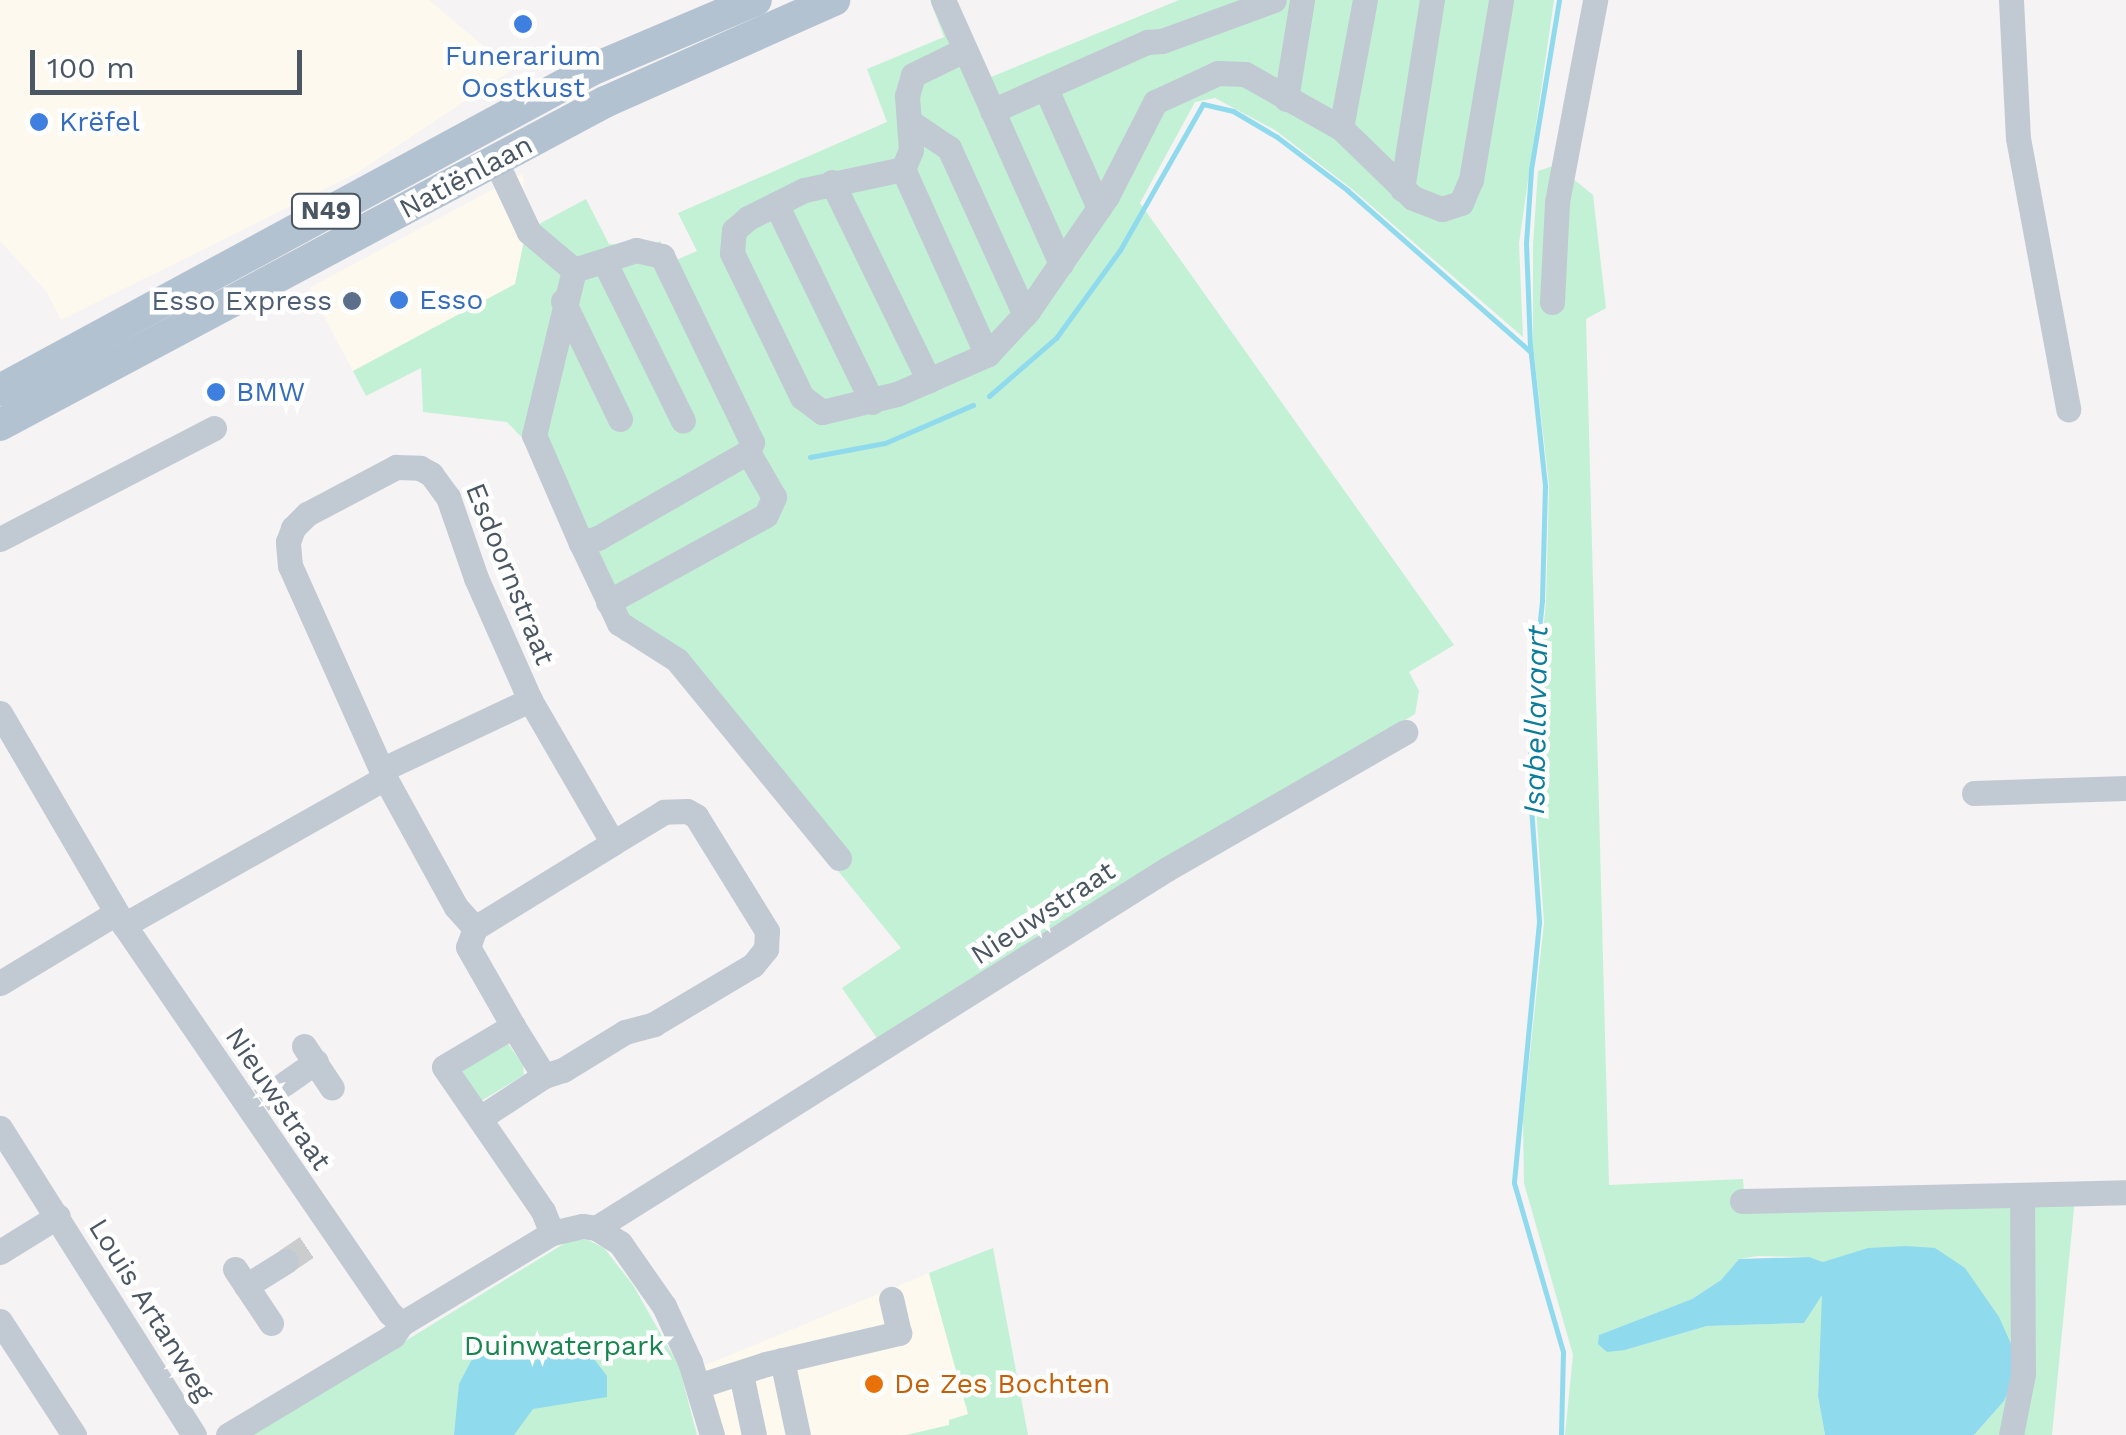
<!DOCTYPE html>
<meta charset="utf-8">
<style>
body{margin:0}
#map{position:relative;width:2126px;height:1435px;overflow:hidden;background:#f5f3f3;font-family:"Work Sans",sans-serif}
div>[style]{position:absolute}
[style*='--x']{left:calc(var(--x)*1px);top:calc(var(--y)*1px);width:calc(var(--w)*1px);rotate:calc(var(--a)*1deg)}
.commercial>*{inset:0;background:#fdf9ef}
.green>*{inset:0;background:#c3f1d5}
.water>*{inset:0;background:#90daee}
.stream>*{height:5px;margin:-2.5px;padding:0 2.5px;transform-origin:2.5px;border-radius:2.5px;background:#90daee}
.minor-tunnel>*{height:25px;margin-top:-12.5px;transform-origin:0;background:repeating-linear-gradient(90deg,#caccce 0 25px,transparent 0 37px)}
.minor>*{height:25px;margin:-12.5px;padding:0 12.5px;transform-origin:12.5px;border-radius:12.5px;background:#c1cad2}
.major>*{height:32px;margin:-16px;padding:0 16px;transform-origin:16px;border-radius:16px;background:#b3c2d1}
.dots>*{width:28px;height:28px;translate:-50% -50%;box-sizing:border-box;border:5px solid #fff;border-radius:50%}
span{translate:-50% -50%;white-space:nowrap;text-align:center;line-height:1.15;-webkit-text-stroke:9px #fff;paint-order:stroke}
.shield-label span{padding:2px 8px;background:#fff;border:2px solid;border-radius:8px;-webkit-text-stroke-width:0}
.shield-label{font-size:25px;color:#4a5661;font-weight:700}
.shop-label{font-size:28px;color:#366cbe}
.left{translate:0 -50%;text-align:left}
.street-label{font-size:28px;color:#4a5661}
.service-label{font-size:28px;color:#4e5e75}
.right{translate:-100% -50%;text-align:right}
.park-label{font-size:28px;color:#17864f}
.food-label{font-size:28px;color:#c56008}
.water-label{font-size:30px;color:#0c7c9b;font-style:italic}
.scale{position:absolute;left:30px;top:50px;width:272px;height:45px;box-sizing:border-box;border:5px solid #4a5661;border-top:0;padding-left:12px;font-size:30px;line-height:35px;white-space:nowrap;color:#4a5661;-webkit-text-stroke:8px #fff;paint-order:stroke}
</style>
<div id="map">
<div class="commercial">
<i style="clip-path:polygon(0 0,429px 0,512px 70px,357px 173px,61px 320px,46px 291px,0 241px)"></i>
<i style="clip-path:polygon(523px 173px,526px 231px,516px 284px,353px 371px,309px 288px)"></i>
<i style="clip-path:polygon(929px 1273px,968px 1414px,993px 1435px,722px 1435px,703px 1366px)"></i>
</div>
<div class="green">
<i style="clip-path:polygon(930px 0,951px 0,986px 79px,1179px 0,1554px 0,1519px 243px,1523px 337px,1352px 189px,1275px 130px,1215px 98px,1195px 102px,1140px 203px,1454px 645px,1409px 672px,1419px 691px,1415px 714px,881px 1044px,842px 988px,901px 948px,675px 671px,636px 643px,622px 641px,608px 625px,528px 444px,507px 422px,423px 412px,421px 368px,366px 396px,353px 371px,515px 284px,526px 231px,586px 199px,609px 244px,650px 246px,660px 241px,674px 261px,697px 251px,678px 213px,887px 122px,867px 69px,944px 37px)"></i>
<i style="clip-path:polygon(1556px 165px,1593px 195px,1606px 308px,1586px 319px,1609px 1185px,1743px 1179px,1744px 1194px,2076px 1188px,2052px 1435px,1974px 1435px,2004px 1401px,1837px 1259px,1823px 1262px,1809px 1257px,1758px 1256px,1739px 1259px,1721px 1280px,1692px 1299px,1599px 1335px,1625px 1350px,1707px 1326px,1804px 1323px,1823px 1292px,1818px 1396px,1825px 1435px,1565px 1435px,1573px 1355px,1524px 1183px,1523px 1119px,1544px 923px,1535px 792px,1535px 717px,1546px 602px,1549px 485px,1533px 346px,1533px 244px,1538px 171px)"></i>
<i style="clip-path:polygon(506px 1041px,523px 1065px,524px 1075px,481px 1101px,459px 1067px)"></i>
<i style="clip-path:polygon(570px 1240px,588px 1240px,604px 1248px,633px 1285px,679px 1366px,697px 1435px,252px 1435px)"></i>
<i style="clip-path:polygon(993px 1248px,1028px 1435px,906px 1435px,949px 1425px,949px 1420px,968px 1414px,929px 1273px)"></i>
</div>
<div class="water">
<i style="clip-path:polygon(1906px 1246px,1935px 1248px,1965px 1268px,1999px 1317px,2016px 1355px,2014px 1378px,2004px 1401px,1974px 1435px,1825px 1435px,1818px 1396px,1822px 1295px,1804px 1323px,1707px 1326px,1625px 1350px,1607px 1352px,1598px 1344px,1599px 1335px,1692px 1299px,1721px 1280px,1739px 1259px,1809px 1257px,1823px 1262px,1868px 1248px)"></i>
<i style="clip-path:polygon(572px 1340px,581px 1342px,607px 1376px,607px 1397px,533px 1409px,514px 1435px,454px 1435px,459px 1384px,471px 1361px,481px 1352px)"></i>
</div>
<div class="stream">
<i style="--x:1559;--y:0;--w:172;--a:99.4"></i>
<i style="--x:1531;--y:170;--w:73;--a:93.9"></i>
<i style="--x:1526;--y:243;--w:102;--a:87.8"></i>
<i style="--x:1530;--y:345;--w:141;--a:83.9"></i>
<i style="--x:1545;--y:485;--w:116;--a:91.5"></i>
<i style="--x:1542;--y:601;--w:116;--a:96"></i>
<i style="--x:1530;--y:716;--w:76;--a:90"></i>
<i style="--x:1530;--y:792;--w:130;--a:86"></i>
<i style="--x:1539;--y:922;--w:262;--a:95.5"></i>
<i style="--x:1514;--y:1183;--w:176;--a:73.8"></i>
<i style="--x:1563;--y:1352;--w:83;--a:91.4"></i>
<i style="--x:989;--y:396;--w:89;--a:-40.9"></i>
<i style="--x:1056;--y:338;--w:109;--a:-54"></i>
<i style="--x:1120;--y:250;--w:168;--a:-60.4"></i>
<i style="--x:1203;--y:104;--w:31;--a:13"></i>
<i style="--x:1233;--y:111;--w:51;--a:30.6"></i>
<i style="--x:1277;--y:137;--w:88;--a:37.1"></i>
<i style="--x:1347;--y:190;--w:245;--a:41.4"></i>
<i style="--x:810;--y:457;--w:76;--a:-10.6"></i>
<i style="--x:885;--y:443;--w:96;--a:-23.4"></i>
</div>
<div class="minor-tunnel">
<i style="--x:261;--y:1100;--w:28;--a:-35"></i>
<i style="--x:286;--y:1261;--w:34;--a:-34"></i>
</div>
<div class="minor">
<i style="--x:943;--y:0;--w:289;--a:65.9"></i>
<i style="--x:2011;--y:0;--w:138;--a:87.1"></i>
<i style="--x:2018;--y:138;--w:276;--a:79.5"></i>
<i style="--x:964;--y:50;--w:57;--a:153.9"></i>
<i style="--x:913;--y:75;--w:22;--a:106"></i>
<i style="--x:907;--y:96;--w:54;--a:85.8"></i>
<i style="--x:911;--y:150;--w:21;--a:113"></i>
<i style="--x:903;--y:169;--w:101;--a:168"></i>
<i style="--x:804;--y:190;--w:63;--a:153.4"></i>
<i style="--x:748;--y:218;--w:18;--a:139"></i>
<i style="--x:734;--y:230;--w:23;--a:95"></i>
<i style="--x:732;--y:253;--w:160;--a:64.1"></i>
<i style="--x:802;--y:397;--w:25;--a:37"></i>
<i style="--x:822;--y:412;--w:77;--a:-13.5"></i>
<i style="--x:897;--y:394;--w:99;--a:-23.7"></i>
<i style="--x:988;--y:354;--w:59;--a:-47.1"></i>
<i style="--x:1028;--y:311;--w:140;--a:-55.5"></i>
<i style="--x:1107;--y:196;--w:106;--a:-62.9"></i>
<i style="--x:1155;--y:102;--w:69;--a:-24.7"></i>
<i style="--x:1218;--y:73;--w:27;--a:2"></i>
<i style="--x:1245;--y:74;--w:110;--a:29.4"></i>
<i style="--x:1341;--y:128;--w:100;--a:44.2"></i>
<i style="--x:1413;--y:198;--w:31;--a:21"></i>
<i style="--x:1442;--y:209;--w:20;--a:-18"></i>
<i style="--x:1461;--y:203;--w:25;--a:-67"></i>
<i style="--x:1471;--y:180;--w:182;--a:-80.5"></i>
<i style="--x:1046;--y:89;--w:130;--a:66"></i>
<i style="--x:1286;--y:99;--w:100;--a:-80.8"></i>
<i style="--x:992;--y:111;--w:170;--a:-24"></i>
<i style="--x:1147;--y:42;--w:15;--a:-4"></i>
<i style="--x:1162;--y:41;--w:119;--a:-20.1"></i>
<i style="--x:910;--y:122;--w:47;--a:33.7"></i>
<i style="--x:949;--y:148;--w:183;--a:65.5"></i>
<i style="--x:1341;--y:128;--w:130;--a:-79.4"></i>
<i style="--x:496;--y:162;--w:77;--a:64.8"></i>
<i style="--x:529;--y:232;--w:59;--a:40.2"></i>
<i style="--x:903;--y:169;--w:204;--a:65.7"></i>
<i style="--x:832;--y:182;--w:221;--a:64"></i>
<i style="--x:1402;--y:189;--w:191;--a:-81"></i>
<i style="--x:776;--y:204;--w:220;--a:64.1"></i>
<i style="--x:604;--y:261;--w:178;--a:63.7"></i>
<i style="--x:574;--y:270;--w:170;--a:103.6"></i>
<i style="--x:534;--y:435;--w:118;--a:66.5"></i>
<i style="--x:581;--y:543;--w:89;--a:64.6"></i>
<i style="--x:619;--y:623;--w:69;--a:32.5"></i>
<i style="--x:677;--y:660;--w:256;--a:50.7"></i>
<i style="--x:574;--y:270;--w:65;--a:-17.9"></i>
<i style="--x:636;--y:250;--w:27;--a:13"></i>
<i style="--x:662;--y:256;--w:207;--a:64.2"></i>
<i style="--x:752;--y:442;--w:11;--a:112"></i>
<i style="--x:748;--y:452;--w:173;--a:150.2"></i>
<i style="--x:598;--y:538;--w:18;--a:164"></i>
<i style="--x:563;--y:301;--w:131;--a:64.2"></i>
<i style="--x:1552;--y:302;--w:100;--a:-87.1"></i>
<i style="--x:1557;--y:202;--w:206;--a:-79.3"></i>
<i style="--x:0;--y:539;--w:241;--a:-27.4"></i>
<i style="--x:608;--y:602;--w:180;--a:-28.8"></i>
<i style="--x:766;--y:515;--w:20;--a:-66"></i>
<i style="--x:774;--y:497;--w:52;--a:-120"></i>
<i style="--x:0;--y:713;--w:246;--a:59.7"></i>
<i style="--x:124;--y:925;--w:470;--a:55.6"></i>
<i style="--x:390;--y:1313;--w:16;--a:45"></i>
<i style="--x:401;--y:1324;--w:176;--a:-31.1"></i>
<i style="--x:552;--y:1233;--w:31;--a:-13"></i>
<i style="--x:582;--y:1226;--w:14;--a:8"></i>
<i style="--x:596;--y:1228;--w:28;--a:32"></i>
<i style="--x:620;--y:1243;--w:77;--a:55.1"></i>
<i style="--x:664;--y:1306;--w:62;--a:65.1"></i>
<i style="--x:690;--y:1362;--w:76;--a:73.2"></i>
<i style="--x:381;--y:770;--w:165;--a:-25.2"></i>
<i style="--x:385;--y:778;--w:147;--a:61.2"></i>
<i style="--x:456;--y:907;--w:28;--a:48"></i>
<i style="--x:1974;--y:793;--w:152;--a:-1.9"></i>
<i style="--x:124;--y:925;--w:300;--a:-29.4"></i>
<i style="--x:385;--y:778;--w:232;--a:-114.1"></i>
<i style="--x:290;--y:566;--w:24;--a:-95"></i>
<i style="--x:288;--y:542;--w:15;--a:-70"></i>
<i style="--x:293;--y:528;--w:20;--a:-45"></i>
<i style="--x:307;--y:514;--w:101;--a:-27.8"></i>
<i style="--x:396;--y:467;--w:24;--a:2"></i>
<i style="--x:420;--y:468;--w:13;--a:29"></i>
<i style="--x:431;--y:474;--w:29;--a:54"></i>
<i style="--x:448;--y:497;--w:86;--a:70.9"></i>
<i style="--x:476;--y:578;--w:133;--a:66.1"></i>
<i style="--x:530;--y:700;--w:165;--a:59.9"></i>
<i style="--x:613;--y:843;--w:162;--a:148.4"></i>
<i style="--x:475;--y:928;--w:20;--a:110"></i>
<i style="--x:468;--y:947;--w:91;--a:60.3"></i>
<i style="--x:513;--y:1026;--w:80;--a:149.3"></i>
<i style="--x:444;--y:1067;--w:175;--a:55.5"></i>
<i style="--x:543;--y:1211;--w:24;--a:68"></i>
<i style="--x:0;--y:983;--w:135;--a:-31.1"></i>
<i style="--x:513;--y:1026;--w:59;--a:58.2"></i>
<i style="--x:304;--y:1046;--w:50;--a:56.3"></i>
<i style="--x:284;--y:1084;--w:39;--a:-35"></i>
<i style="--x:480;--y:1118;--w:77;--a:-33.3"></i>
<i style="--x:544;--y:1076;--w:20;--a:-18"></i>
<i style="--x:563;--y:1070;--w:73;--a:-31.5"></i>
<i style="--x:625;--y:1032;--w:30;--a:-15"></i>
<i style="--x:654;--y:1024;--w:115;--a:-30.8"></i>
<i style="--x:753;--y:965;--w:21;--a:-51"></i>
<i style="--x:766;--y:949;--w:18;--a:-87"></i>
<i style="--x:767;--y:931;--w:135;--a:-121.7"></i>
<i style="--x:696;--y:816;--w:10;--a:-151"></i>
<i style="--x:687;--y:811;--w:23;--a:178"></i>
<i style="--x:664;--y:812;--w:60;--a:148.7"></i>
<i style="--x:0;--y:1128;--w:363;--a:57.7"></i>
<i style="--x:1742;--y:1201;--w:384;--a:-1.3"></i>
<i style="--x:596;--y:1228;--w:674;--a:-32.16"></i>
<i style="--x:1167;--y:869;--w:275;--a:-29.9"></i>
<i style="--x:0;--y:1252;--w:68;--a:-31.8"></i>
<i style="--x:235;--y:1269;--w:65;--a:56.3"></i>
<i style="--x:246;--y:1286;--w:47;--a:-32"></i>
<i style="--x:0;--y:1321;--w:136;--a:57"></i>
<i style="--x:782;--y:1360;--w:77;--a:78"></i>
<i style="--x:741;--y:1374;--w:62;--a:78"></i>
<i style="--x:698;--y:1386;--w:71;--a:-17.9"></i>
<i style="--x:766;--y:1364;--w:137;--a:-13.1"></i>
<i style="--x:899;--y:1333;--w:35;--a:-103"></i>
<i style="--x:228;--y:1435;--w:192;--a:-31"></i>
<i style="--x:393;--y:1336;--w:14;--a:-56"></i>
<i style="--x:2011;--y:1435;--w:62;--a:-78.9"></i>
<i style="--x:2023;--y:1374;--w:179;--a:-90.3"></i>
</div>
<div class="major">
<i style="--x:0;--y:390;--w:672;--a:-28.43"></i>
<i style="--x:591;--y:70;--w:179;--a:-23"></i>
<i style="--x:0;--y:425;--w:686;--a:-28.1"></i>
<i style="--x:605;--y:102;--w:251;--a:-24"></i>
</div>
<div class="dots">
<i style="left:523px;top:24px;background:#3f7fe0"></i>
<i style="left:39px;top:122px;background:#3f7fe0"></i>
<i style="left:399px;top:300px;background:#3f7fe0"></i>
<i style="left:352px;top:301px;background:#5c6f8a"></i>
<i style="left:216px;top:392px;background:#3f7fe0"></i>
<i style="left:874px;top:1384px;background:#e8710a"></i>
</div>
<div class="shield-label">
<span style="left:326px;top:211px">N49</span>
</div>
<div class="shop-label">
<span style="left:523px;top:72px">Funerarium<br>Oostkust</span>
<span class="left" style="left:59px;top:122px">Krëfel</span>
<span class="left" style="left:419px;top:300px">Esso</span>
<span class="left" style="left:236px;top:392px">BMW</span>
</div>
<div class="street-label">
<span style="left:466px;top:177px;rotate:-28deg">Natiënlaan</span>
<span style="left:510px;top:574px;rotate:68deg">Esdoornstraat</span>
<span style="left:1043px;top:913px;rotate:-33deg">Nieuwstraat</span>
<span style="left:278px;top:1099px;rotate:56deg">Nieuwstraat</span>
<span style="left:151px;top:1310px;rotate:58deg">Louis Artanweg</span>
</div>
<div class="service-label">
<span class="right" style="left:332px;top:301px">Esso Express</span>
</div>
<div class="park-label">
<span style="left:564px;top:1346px">Duinwaterpark</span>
</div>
<div class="food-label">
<span class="left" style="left:894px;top:1384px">De Zes Bochten</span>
</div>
<div class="water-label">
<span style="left:1536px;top:720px;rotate:-89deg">Isabellavaart</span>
</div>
<div class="scale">100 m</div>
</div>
